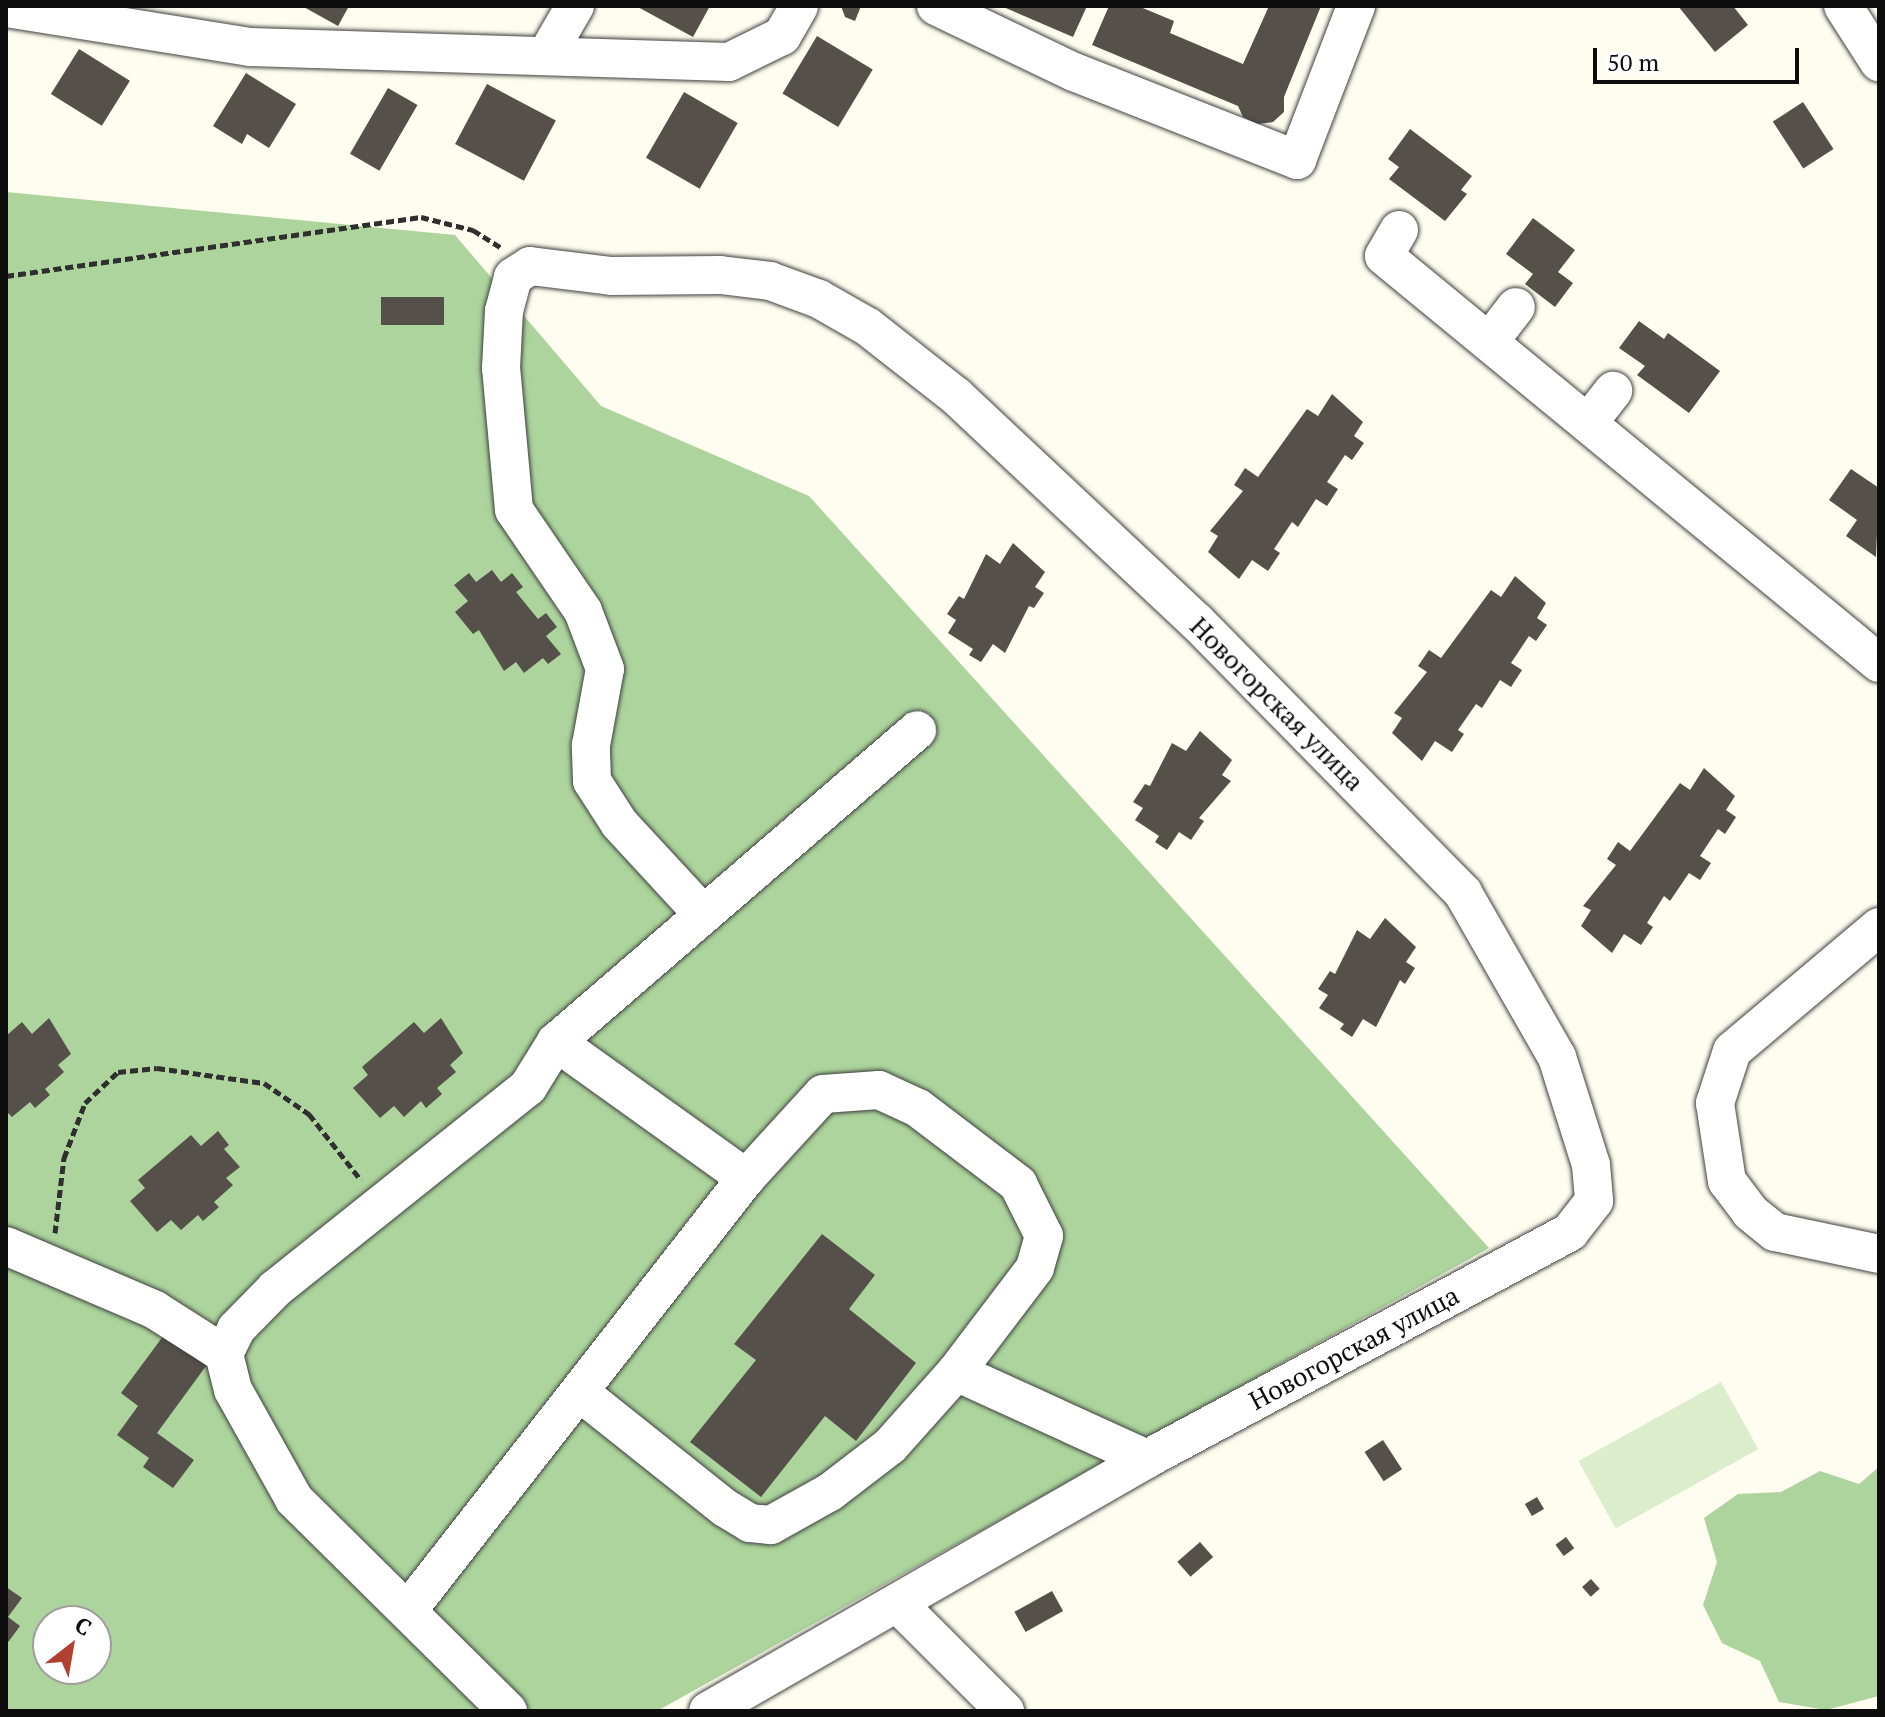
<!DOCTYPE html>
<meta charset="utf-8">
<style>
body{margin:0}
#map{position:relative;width:1885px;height:1717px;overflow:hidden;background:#fefdef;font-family:"PT Serif",serif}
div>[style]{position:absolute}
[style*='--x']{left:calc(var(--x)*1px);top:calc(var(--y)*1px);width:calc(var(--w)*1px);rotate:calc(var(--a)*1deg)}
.forest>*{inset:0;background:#acd49c}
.pitch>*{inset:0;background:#dcedcc;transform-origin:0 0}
.building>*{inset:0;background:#55504a;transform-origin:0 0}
.path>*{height:5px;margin-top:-2.5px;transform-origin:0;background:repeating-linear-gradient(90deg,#2f2f2f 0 8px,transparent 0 12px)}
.roads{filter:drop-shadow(0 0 2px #404040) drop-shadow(0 0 2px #404040)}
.minor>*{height:38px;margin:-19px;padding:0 19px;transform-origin:19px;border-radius:19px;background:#fff}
span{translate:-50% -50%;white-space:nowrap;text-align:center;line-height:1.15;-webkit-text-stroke:8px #fff;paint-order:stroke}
.street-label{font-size:26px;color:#0d0d0d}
.frame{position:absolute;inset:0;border:8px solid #0d0d0d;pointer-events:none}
.north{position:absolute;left:32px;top:1605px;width:80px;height:80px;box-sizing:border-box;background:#fff;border:2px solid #9e9e9e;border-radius:50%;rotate:31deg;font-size:22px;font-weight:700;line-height:32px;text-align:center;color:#0d0d0d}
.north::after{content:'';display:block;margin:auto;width:28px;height:36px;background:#b14131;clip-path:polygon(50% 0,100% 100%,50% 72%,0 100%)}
.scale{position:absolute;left:1593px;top:48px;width:206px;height:36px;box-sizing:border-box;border:4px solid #0d0d0d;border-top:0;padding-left:10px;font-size:24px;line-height:28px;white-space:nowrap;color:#0d0d0d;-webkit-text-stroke:6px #fff;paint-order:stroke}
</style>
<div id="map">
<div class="forest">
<i style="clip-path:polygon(evenodd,6px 192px,455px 235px,601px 406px,809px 496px,1489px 1248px,657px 1711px,6px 1711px,6px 192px,48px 1621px,96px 1621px,96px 1669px,48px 1669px,48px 1621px)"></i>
<i style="clip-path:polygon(1879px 1467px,1879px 1696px,1826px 1710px,1779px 1702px,1760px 1661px,1722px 1643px,1703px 1605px,1717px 1562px,1704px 1518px,1738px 1494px,1781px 1492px,1820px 1471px,1859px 1484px)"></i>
</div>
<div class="pitch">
<i style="left:1721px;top:1382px;width:77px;height:163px;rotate:61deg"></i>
</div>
<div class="building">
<i style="clip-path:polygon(302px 6px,349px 6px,338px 26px)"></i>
<i style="clip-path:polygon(636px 6px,710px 6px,693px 37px)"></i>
<i style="clip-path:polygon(841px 6px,861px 6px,855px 21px,845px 17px)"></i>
<i style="clip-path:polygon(1001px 6px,1087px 6px,1073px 37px)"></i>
<i style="clip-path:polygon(1109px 6px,1138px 6px,1174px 21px,1170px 33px,1243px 64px,1269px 6px,1321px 6px,1284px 97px,1284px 112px,1273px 122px,1258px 124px,1243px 117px,1238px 106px,1092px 45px)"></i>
<i style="clip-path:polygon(1678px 6px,1733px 6px,1748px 25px,1715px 52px)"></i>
<i style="left:817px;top:36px;width:65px;height:67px;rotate:31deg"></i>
<i style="left:79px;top:49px;width:60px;height:53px;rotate:32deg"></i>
<i style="clip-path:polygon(246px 73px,296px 104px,269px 148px,247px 134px,242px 144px,213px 126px)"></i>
<i style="left:487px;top:84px;width:78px;height:68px;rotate:28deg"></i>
<i style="left:388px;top:88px;width:34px;height:76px;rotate:30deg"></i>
<i style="left:684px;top:92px;width:62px;height:76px;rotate:30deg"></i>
<i style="left:1803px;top:102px;width:56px;height:36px;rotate:57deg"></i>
<i style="clip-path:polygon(1410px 129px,1472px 176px,1461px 190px,1467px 194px,1445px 221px,1389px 179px,1399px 167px,1388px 159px)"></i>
<i style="clip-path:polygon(1533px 218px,1575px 250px,1558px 272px,1573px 283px,1555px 307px,1525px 284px,1533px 274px,1506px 254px)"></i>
<i style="left:381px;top:297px;width:63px;height:28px"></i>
<i style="clip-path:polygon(1639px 321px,1664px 339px,1668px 333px,1720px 371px,1689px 413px,1637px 375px,1645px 366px,1619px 348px)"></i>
<i style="clip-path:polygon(1332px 394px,1363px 422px,1354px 436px,1364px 443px,1352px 460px,1345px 455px,1327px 482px,1338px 489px,1327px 506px,1316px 499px,1298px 527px,1292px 522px,1274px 549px,1280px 553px,1268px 571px,1252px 560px,1239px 579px,1208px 552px,1218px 536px,1210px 531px,1243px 491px,1234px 485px,1245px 468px,1258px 477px,1307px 409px,1318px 416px)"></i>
<i style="clip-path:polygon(1851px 469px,1879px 488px,1876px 557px,1846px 536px,1857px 520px,1829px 500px)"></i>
<i style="clip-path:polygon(1013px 543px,1045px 572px,1035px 587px,1044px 593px,1034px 608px,1029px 606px,1005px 653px,993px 644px,981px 662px,969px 655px,973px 649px,948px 633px,956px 620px,947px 614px,959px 596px,964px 599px,986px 554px,1000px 564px)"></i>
<i style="clip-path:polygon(492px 570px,501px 582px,512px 573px,523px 587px,516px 592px,538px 619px,546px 613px,557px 627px,546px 636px,561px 654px,548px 664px,543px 658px,524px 673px,516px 662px,504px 671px,479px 630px,473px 634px,455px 612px,468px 601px,454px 585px,469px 573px,476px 582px)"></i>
<i style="clip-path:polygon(1515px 576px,1546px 603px,1537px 618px,1547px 625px,1536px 641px,1529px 636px,1511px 663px,1522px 670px,1511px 687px,1500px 680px,1482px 708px,1476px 704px,1458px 730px,1464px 734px,1452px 752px,1435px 741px,1422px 761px,1392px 733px,1402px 718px,1394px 713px,1427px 672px,1418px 666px,1429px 650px,1441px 658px,1491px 590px,1501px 597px)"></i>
<i style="clip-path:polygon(1200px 731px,1232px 760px,1222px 775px,1231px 781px,1199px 818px,1204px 821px,1191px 840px,1179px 832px,1167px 850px,1155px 842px,1159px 836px,1135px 820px,1143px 808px,1133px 802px,1145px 784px,1150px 786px,1172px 743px,1186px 751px)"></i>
<i style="clip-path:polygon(1704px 768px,1735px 796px,1726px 810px,1736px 817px,1725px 834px,1718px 829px,1700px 856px,1711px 863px,1700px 880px,1689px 873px,1670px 901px,1664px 896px,1647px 923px,1653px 927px,1641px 945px,1624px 934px,1612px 953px,1581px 926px,1591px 910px,1583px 906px,1616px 865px,1607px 859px,1618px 842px,1630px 851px,1680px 783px,1690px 790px)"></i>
<i style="clip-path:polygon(1385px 918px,1416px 947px,1406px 962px,1415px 968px,1405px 984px,1400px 980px,1376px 1027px,1363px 1019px,1352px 1037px,1340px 1029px,1344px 1024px,1319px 1008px,1328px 995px,1318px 989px,1330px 971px,1335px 974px,1357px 930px,1370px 939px)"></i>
<i style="clip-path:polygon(49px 1018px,71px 1054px,58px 1065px,64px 1072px,45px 1089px,50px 1095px,35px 1108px,30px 1102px,12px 1117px,6px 1111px,6px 1036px,22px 1022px,32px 1034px)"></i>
<i style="clip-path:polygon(441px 1018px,463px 1053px,450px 1065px,456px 1072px,437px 1088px,442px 1094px,426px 1108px,421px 1101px,404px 1117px,394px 1106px,380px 1118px,353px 1088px,368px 1075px,362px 1067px,414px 1022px,424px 1033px)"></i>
<i style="clip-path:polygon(218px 1131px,229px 1145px,224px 1149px,240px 1167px,226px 1178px,233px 1185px,214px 1202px,219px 1207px,203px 1221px,198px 1215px,181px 1230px,171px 1220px,157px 1232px,130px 1201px,145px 1188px,138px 1180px,191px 1135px,201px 1146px)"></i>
<i style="clip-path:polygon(822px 1234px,875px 1275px,849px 1309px,916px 1363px,856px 1441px,825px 1416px,761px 1497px,690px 1442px,756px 1360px,734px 1344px)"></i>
<i style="clip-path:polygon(164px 1335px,206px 1366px,157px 1433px,194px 1460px,173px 1488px,143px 1467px,149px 1458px,117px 1435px,138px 1406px,121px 1393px)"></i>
<i style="left:1383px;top:1440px;width:35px;height:22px;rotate:57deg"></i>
<i style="left:1537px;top:1497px;width:14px;height:14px;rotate:60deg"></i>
<i style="left:1566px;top:1537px;width:14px;height:13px;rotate:54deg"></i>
<i style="left:1200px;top:1542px;width:20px;height:30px;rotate:49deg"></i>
<i style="left:1591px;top:1579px;width:13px;height:12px;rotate:48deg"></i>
<i style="clip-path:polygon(6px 1587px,22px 1598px,8px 1617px,20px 1626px,6px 1645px)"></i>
<i style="left:1052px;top:1591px;width:23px;height:43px;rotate:61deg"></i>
</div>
<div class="path">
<i style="--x:6;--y:276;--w:419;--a:-8.1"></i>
<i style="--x:421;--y:217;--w:54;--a:14"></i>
<i style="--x:473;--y:230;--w:34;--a:32"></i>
<i style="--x:55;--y:1233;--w:76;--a:-83.2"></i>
<i style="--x:64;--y:1158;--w:59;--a:-69.1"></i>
<i style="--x:85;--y:1103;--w:45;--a:-43.2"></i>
<i style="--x:118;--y:1072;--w:39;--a:-6"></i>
<i style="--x:157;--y:1068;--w:108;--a:8"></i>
<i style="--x:264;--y:1083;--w:55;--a:34.6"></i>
<i style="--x:309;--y:1114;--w:84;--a:51.8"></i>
</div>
<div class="roads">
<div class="minor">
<i style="--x:936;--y:6;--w:153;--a:25.6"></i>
<i style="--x:1074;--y:72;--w:240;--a:21.5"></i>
<i style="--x:1297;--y:160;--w:165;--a:-69"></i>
<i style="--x:1843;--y:6;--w:67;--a:57.3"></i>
<i style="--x:6;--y:8;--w:247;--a:9.1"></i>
<i style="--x:250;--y:47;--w:479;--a:1.8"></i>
<i style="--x:729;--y:62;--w:59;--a:-26.1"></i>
<i style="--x:782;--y:36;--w:34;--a:-60"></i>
<i style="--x:546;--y:56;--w:58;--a:-59.9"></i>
<i style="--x:1399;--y:230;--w:30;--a:120"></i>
<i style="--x:1384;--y:256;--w:641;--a:39.43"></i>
<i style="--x:1489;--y:342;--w:44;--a:-52.4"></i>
<i style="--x:1588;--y:423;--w:41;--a:-52"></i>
<i style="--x:701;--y:912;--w:121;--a:-132.7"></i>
<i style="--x:619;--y:823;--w:50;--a:-122.7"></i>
<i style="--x:592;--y:781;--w:36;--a:-92"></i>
<i style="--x:591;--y:745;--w:77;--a:-79.6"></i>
<i style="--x:605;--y:669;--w:62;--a:-110.8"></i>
<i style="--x:583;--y:611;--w:122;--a:-124.3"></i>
<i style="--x:514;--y:510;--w:143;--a:-95.2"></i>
<i style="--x:501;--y:368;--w:57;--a:-87"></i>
<i style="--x:504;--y:311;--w:35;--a:-75"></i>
<i style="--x:513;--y:277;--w:20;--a:-33"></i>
<i style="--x:530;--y:266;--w:82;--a:7"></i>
<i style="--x:611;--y:276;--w:109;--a:-0.5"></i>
<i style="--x:720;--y:275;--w:50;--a:6.8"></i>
<i style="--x:770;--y:281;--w:52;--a:20.2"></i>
<i style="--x:819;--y:299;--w:56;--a:29.7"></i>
<i style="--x:868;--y:327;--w:112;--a:38.1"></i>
<i style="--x:956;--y:396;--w:330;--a:43.2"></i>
<i style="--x:1197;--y:622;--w:380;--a:45.5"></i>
<i style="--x:1463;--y:893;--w:189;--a:60.2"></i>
<i style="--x:1557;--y:1057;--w:113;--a:72.5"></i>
<i style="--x:1591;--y:1165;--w:36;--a:85"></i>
<i style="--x:1594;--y:1201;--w:39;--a:128"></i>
<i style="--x:1570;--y:1232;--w:480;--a:151.8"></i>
<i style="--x:1147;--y:1459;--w:506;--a:150.14"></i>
<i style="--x:1879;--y:927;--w:192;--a:139.9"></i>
<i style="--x:1732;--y:1051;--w:55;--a:108.1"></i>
<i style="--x:1715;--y:1103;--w:79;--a:81.3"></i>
<i style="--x:1727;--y:1181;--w:39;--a:53"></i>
<i style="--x:1750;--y:1212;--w:32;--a:39"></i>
<i style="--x:1775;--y:1232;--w:106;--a:11.9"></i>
<i style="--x:556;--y:1042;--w:234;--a:35.6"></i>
<i style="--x:746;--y:1178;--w:114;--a:-47.5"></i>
<i style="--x:823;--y:1094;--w:56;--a:-4.1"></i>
<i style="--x:879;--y:1090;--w:43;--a:24.8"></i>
<i style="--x:918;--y:1108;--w:126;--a:37.2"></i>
<i style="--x:1018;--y:1184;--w:58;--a:63.4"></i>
<i style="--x:1044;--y:1236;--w:33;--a:106"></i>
<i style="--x:1035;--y:1268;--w:131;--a:127.2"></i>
<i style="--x:956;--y:1372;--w:99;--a:131.7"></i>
<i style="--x:890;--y:1446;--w:76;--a:142.5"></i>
<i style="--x:830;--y:1492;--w:68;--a:150.8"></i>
<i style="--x:771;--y:1525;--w:21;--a:-175"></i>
<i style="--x:750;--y:1523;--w:29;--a:-149"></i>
<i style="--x:725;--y:1508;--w:186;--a:-141.5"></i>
<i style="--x:6;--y:1246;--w:162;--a:23.2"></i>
<i style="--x:155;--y:1310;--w:82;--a:32.5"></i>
<i style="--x:956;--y:1372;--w:210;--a:24.5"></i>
<i style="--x:897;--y:1603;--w:153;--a:45"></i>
<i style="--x:409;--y:1609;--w:547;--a:-51.98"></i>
<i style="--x:508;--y:1711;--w:301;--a:-135.3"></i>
<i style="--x:294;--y:1499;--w:125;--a:-119.2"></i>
<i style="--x:233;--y:1390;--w:37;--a:-104"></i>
<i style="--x:224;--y:1354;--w:28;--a:-64"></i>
<i style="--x:236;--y:1329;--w:56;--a:-45.7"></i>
<i style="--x:275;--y:1289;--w:324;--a:-38.6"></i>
<i style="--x:528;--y:1087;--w:53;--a:-58.1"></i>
<i style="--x:556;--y:1042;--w:477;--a:-40.8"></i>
</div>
</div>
<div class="street-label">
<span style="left:1277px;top:704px;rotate:45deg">Новогорская улица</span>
<span style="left:1354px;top:1348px;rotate:-28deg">Новогорская улица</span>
</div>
<div class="frame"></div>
<div class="north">С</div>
<div class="scale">50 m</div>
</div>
